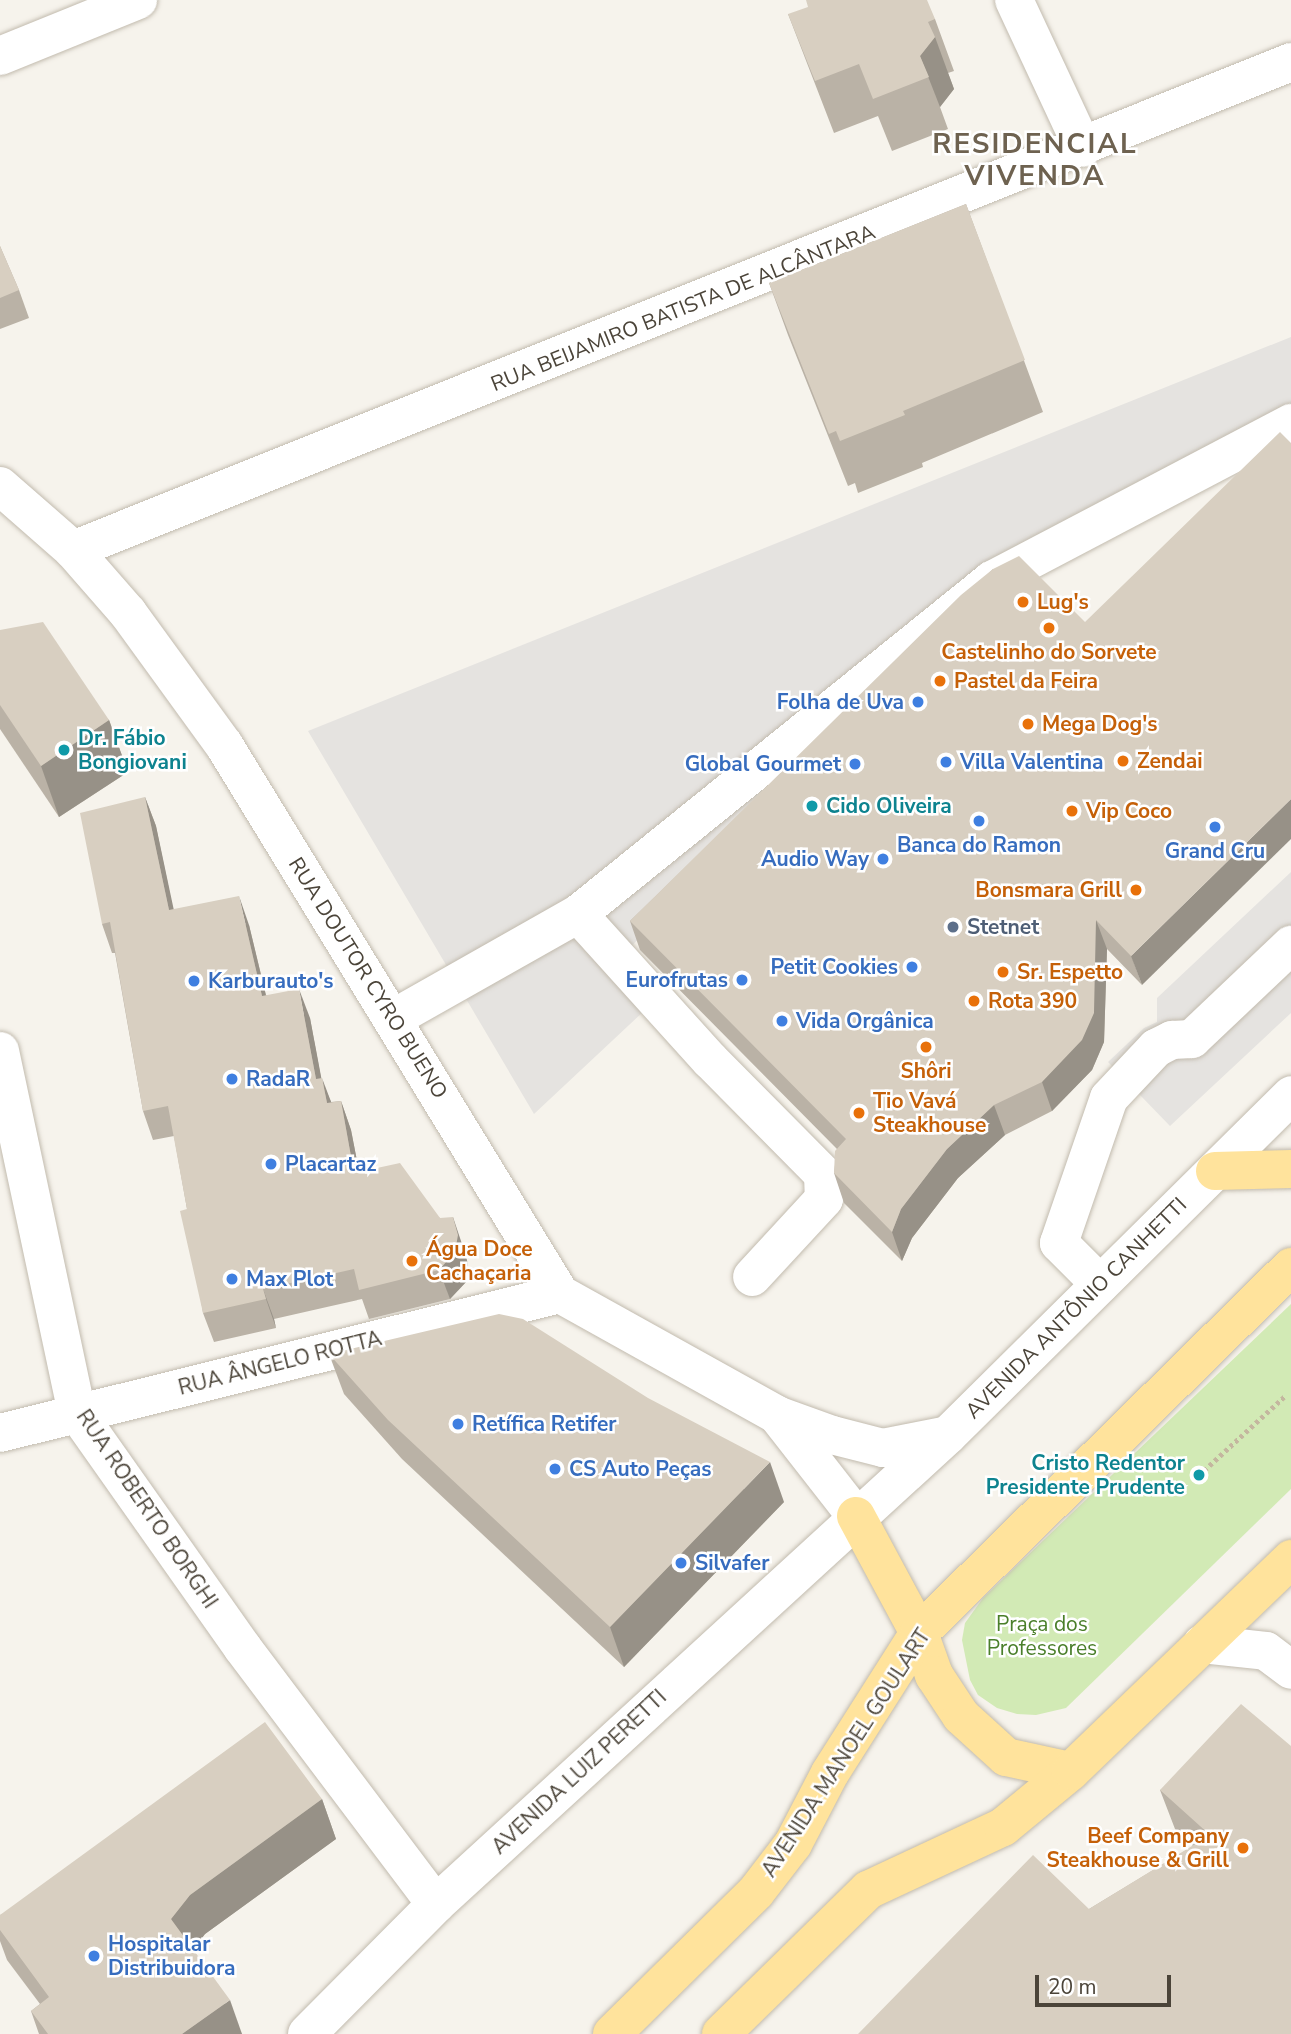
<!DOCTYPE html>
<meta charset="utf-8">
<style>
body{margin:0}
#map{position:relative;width:1291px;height:2034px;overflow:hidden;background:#f6f3ec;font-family:"Nunito Sans",sans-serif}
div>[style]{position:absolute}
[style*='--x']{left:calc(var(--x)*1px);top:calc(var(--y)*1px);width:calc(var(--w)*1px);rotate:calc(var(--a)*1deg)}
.green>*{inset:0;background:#d2eab5}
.parking>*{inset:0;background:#e5e3e0}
.path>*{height:4.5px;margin-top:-2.25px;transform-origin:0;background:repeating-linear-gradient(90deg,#c4b79f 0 3.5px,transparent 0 7px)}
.roads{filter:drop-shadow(0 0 2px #c2bbae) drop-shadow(0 0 2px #c2bbae)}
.minor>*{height:38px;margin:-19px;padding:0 19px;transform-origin:19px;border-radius:19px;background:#fff}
.major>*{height:38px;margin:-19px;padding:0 19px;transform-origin:19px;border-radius:19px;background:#ffe39c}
.wall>*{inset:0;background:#bab2a6}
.shaded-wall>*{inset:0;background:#979187}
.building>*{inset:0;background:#d8cfc1}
.dots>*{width:19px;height:19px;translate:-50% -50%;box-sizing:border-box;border:4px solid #fff;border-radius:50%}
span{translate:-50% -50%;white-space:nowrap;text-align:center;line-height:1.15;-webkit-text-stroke:5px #fff;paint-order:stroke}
.street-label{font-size:21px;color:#4b4439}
.food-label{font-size:21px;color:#c56008;font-weight:700}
.left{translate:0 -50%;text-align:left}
.right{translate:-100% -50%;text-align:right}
.shop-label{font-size:21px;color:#366cbe;font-weight:700}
.culture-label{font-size:21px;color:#0d838f;font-weight:700}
.service-label{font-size:21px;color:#4e5e75;font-weight:700}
.park-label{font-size:21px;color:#4a7f2a}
.district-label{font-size:28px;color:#6e6250;font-weight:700;letter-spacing:2px}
.scale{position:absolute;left:1035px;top:1975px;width:136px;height:32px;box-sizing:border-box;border:4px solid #4b4439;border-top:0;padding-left:9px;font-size:21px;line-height:24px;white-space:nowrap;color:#4b4439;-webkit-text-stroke:5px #fff;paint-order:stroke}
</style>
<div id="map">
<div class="green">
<i style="clip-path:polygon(1291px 1304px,1291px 1489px,1066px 1708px,1036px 1715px,1017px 1714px,997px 1708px,978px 1695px,970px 1680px,962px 1640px,965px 1623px,983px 1598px)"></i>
</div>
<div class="parking">
<i style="clip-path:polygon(1291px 337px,1291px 411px,1015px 574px,617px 960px,644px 1011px,534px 1114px,308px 731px)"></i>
<i style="clip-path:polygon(1291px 872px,1291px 1013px,1170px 1126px,1108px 1062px,1144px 1028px,1157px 1022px,1157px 998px)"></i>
</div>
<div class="path">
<i style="--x:1199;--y:1475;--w:117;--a:-42.6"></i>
</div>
<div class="roads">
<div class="minor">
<i style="--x:1014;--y:0;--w:163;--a:65"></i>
<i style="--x:0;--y:56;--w:149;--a:-22.1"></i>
<i style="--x:0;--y:486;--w:97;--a:41.2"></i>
<i style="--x:73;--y:550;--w:84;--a:48.9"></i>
<i style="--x:128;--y:613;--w:163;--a:54"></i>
<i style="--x:224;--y:745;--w:644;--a:58.53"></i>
<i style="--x:560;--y:1294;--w:248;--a:29.1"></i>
<i style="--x:777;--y:1415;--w:59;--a:20"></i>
<i style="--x:832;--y:1435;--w:53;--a:14.3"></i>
<i style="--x:883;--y:1448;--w:66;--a:-11.3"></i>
<i style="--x:73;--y:550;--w:1312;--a:-21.83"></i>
<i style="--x:578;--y:914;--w:197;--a:47.9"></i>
<i style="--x:710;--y:1060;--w:161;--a:45.3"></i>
<i style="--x:823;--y:1174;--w:25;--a:88"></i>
<i style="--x:824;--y:1199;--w:106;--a:132.7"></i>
<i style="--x:394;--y:1018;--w:211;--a:-29.5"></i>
<i style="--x:578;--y:914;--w:532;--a:-38.9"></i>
<i style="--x:992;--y:580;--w:338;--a:-27.7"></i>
<i style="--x:0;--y:1051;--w:370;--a:78"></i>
<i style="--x:77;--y:1413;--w:286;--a:54.8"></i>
<i style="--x:242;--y:1647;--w:322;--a:53"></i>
<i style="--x:1100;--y:1284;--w:58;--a:-135"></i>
<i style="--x:1059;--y:1243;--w:153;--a:-71"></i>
<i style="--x:1109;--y:1098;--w:69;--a:-46.8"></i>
<i style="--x:1156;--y:1048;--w:18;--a:-27"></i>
<i style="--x:1172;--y:1040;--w:20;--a:-3"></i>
<i style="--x:1192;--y:1039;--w:137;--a:-43.5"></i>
<i style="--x:777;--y:1415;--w:128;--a:52"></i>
<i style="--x:0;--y:1433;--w:577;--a:-13.94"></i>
<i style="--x:1202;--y:1644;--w:64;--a:6.2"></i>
<i style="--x:1266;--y:1651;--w:31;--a:37"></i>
<i style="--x:307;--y:2034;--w:183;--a:-45.2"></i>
<i style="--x:436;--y:1904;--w:694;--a:-42.49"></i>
<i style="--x:948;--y:1435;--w:483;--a:-44.7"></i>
</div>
<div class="major">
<i style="--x:1215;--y:1171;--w:76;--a:-1.5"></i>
<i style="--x:856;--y:1516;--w:133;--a:61.7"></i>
<i style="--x:919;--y:1633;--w:45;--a:70.3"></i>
<i style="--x:934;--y:1675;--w:49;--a:56.6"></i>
<i style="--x:961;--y:1716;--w:61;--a:42.3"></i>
<i style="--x:1006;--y:1757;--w:66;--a:12.2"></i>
<i style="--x:612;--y:2034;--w:202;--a:-44.6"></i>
<i style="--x:756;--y:1892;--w:61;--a:-52.4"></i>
<i style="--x:793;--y:1844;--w:80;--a:-62.5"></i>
<i style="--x:830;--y:1773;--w:166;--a:-57.6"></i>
<i style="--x:919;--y:1633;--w:522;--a:-44.53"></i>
<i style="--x:721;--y:2034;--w:206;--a:-44.4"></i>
<i style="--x:868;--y:1890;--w:149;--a:-25"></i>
<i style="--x:1003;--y:1827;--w:88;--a:-39.5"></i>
<i style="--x:1071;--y:1771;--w:306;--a:-43.9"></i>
</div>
</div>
<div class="wall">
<i style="clip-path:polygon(788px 14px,935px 19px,954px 71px,948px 73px,954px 89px,940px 107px,948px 129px,892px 151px,878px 116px,834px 133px)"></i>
<i style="clip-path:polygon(966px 204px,1043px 412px,922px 463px,923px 467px,858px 493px,855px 483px,848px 486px,788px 335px,769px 283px)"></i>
<i style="clip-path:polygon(0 246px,19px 290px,29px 318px,0 329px)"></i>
<i style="clip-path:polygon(993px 569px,1142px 985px,1107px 949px,1104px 1042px,1092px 1070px,1052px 1111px,1005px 1135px,958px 1178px,912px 1238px,902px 1261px,844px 1203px,834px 1173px,837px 1149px,640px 950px,630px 921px)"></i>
<i style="clip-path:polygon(0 630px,109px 720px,128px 772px,59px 817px,0 729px)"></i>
<i style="clip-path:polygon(145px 797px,156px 826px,173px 909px,249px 925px,266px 995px,310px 1018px,321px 1078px,331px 1102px,341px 1101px,351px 1130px,359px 1171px,440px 1218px,463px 1247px,468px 1264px,466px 1282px,450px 1299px,369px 1319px,362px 1299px,274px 1319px,276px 1328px,214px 1342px,203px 1313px,187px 1209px,174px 1136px,153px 1140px,143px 1111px,115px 953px,112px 953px,102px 924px)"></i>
<i style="clip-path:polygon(329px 1354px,784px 1502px,624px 1667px,402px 1459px,344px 1394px)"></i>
<i style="clip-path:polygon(1291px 1746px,1291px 2034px,1089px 1909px,1193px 1846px,1175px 1829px,1160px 1790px)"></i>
<i style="clip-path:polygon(322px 1799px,336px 1839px,205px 1934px,193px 1949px,242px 2034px,39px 2034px,31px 2011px,40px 2004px,7px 1960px,0 1941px,0 1915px)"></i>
</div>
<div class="shaded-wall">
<i style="clip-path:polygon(935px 37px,954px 89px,940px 107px,920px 56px)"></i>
<i style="clip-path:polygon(109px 720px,128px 772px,59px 817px,41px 766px)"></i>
<i style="clip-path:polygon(145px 797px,156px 826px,180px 939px,169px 910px)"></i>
<i style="clip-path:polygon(1291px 799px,1291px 839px,1142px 985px,1131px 956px)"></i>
<i style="clip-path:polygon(239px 896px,249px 925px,273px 1025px,262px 996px)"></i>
<i style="clip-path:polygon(1096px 920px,1107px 949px,1104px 1042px,1092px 1070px,1052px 1111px,1042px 1082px)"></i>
<i style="clip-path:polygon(299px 989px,310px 1018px,327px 1108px,316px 1079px)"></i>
<i style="clip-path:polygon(322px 1078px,333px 1107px,327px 1103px)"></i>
<i style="clip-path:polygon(341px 1101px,351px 1130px,365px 1202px,354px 1173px)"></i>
<i style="clip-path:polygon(994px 1105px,1005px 1135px,958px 1178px,912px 1238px,902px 1261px,892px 1232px,901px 1209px,947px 1149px)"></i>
<i style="clip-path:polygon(453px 1217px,463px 1247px,468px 1264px,466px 1282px,450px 1299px,439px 1270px)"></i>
<i style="clip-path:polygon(263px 1289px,274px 1319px,276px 1328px,266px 1299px)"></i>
<i style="clip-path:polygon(770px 1462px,784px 1502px,624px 1667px,610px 1627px)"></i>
<i style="clip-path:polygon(322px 1799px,336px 1839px,205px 1934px,186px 1959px,171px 1919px,190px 1895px)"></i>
<i style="clip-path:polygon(230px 2000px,242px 2034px,182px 2034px)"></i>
</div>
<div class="building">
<i style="clip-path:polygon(806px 0,927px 0,935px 19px,928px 22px,935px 37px,920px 56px,929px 77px,873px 99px,859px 64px,815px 81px,788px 14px,808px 7px)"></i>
<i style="clip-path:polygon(966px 204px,1025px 360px,903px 411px,905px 415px,840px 441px,836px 431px,829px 434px,769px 283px)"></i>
<i style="clip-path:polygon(0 246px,19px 290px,0 298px)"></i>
<i style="clip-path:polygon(1280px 432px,1291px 443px,1291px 799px,1131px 956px,1096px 920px,1094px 1013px,1082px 1040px,1042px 1082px,994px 1105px,947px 1149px,901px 1209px,892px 1232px,834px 1173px,835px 1151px,846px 1139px,630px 921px,961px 595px,993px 569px,1019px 556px,1085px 622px)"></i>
<i style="clip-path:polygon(43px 622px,109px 720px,41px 766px,0 705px,0 630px)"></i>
<i style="clip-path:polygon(145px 797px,169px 910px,239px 896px,262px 996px,299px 989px,316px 1079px,322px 1078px,327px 1103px,341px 1101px,354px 1173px,400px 1163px,440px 1218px,453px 1217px,458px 1235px,455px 1252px,439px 1270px,359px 1290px,354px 1269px,263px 1289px,266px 1299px,203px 1313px,180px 1211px,187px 1209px,168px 1106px,143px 1111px,110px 922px,102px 924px,80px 813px)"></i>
<i style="clip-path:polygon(499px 1314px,523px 1319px,648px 1398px,770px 1462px,610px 1627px,388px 1420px,329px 1354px)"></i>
<i style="clip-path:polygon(1241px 1704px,1291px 1746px,1291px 2034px,858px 2034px,1033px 1855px,1089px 1909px,1210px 1835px,1160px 1790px)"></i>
<i style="clip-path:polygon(265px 1722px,322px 1799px,190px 1895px,171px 1919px,230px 2000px,182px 2034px,48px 2034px,31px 2011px,49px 1997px,0 1930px,0 1915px)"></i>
</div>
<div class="dots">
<i style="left:1023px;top:602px;background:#e8710a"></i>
<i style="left:1049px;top:628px;background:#e8710a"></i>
<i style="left:940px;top:681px;background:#e8710a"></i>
<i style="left:918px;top:702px;background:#3f7fe0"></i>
<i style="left:1028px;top:724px;background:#e8710a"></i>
<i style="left:64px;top:750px;background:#0f9aa8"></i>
<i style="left:1123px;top:761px;background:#e8710a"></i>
<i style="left:946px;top:762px;background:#3f7fe0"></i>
<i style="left:855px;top:764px;background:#3f7fe0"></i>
<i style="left:812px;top:806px;background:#0f9aa8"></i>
<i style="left:1072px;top:811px;background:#e8710a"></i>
<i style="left:979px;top:821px;background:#3f7fe0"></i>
<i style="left:1215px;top:827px;background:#3f7fe0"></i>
<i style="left:883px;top:859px;background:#3f7fe0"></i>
<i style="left:1136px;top:890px;background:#e8710a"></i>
<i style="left:953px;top:927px;background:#5c6f8a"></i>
<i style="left:912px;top:967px;background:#3f7fe0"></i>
<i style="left:1003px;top:972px;background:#e8710a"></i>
<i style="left:742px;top:980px;background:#3f7fe0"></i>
<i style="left:194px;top:981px;background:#3f7fe0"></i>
<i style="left:974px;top:1001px;background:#e8710a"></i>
<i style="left:782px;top:1021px;background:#3f7fe0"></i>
<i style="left:926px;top:1047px;background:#e8710a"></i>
<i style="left:232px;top:1079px;background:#3f7fe0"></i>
<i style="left:859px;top:1113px;background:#e8710a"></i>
<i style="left:271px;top:1164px;background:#3f7fe0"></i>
<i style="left:412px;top:1261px;background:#e8710a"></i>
<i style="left:232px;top:1279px;background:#3f7fe0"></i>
<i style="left:458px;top:1424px;background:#3f7fe0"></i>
<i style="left:555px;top:1469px;background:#3f7fe0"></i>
<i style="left:1199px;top:1475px;background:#0f9aa8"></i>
<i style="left:681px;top:1563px;background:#3f7fe0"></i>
<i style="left:1243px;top:1848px;background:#e8710a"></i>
<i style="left:94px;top:1956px;background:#3f7fe0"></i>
</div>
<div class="street-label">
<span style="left:683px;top:308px;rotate:-22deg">RUA BEIJAMIRO BATISTA DE ALCÂNTARA</span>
<span style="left:368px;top:978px;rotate:58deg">RUA DOUTOR CYRO BUENO</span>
<span style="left:1076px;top:1308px;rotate:-45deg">AVENIDA ANTÔNIO CANHETTI</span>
<span style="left:280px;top:1363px;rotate:-14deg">RUA ÂNGELO ROTTA</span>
<span style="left:147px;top:1509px;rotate:56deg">RUA ROBERTO BORGHI</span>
<span style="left:846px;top:1753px;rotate:-57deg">AVENIDA MANOEL GOULART</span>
<span style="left:579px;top:1772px;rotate:-43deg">AVENIDA LUIZ PERETTI</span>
</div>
<div class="food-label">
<span class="left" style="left:1037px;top:602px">Lug's</span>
<span style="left:1049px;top:652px">Castelinho do Sorvete</span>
<span class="left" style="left:954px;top:681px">Pastel da Feira</span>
<span class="left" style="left:1042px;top:724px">Mega Dog's</span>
<span class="left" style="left:1137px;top:761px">Zendai</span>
<span class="left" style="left:1086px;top:811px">Vip Coco</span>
<span class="right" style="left:1122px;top:890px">Bonsmara Grill</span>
<span class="left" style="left:1017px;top:972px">Sr. Espetto</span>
<span class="left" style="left:988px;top:1001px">Rota 390</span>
<span style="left:926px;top:1071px">Shôri</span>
<span class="left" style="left:873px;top:1113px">Tio Vavá<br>Steakhouse</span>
<span class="left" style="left:426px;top:1261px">Água Doce<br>Cachaçaria</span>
<span class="right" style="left:1229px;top:1848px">Beef Company<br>Steakhouse &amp; Grill</span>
</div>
<div class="shop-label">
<span class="right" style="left:904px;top:702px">Folha de Uva</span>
<span class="left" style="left:960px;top:762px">Villa Valentina</span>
<span class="right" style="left:841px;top:764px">Global Gourmet</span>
<span style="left:979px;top:845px">Banca do Ramon</span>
<span style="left:1215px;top:851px">Grand Cru</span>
<span class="right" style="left:869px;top:859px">Audio Way</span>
<span class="right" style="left:898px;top:967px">Petit Cookies</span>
<span class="right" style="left:728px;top:980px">Eurofrutas</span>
<span class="left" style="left:208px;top:981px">Karburauto's</span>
<span class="left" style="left:796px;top:1021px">Vida Orgânica</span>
<span class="left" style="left:246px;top:1079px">RadaR</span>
<span class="left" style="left:285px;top:1164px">Placartaz</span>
<span class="left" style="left:246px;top:1279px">Max Plot</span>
<span class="left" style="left:472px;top:1424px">Retífica Retifer</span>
<span class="left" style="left:569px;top:1469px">CS Auto Peças</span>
<span class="left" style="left:695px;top:1563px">Silvafer</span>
<span class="left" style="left:108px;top:1956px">Hospitalar<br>Distribuidora</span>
</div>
<div class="culture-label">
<span class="left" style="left:78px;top:750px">Dr. Fábio<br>Bongiovani</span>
<span class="left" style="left:826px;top:806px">Cido Oliveira</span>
<span class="right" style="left:1185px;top:1475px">Cristo Redentor<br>Presidente Prudente</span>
</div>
<div class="service-label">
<span class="left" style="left:967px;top:927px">Stetnet</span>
</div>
<div class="park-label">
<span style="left:1042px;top:1636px">Praça dos<br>Professores</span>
</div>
<div class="district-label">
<span style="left:1035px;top:160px">RESIDENCIAL<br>VIVENDA</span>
</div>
<div class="scale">20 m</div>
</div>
